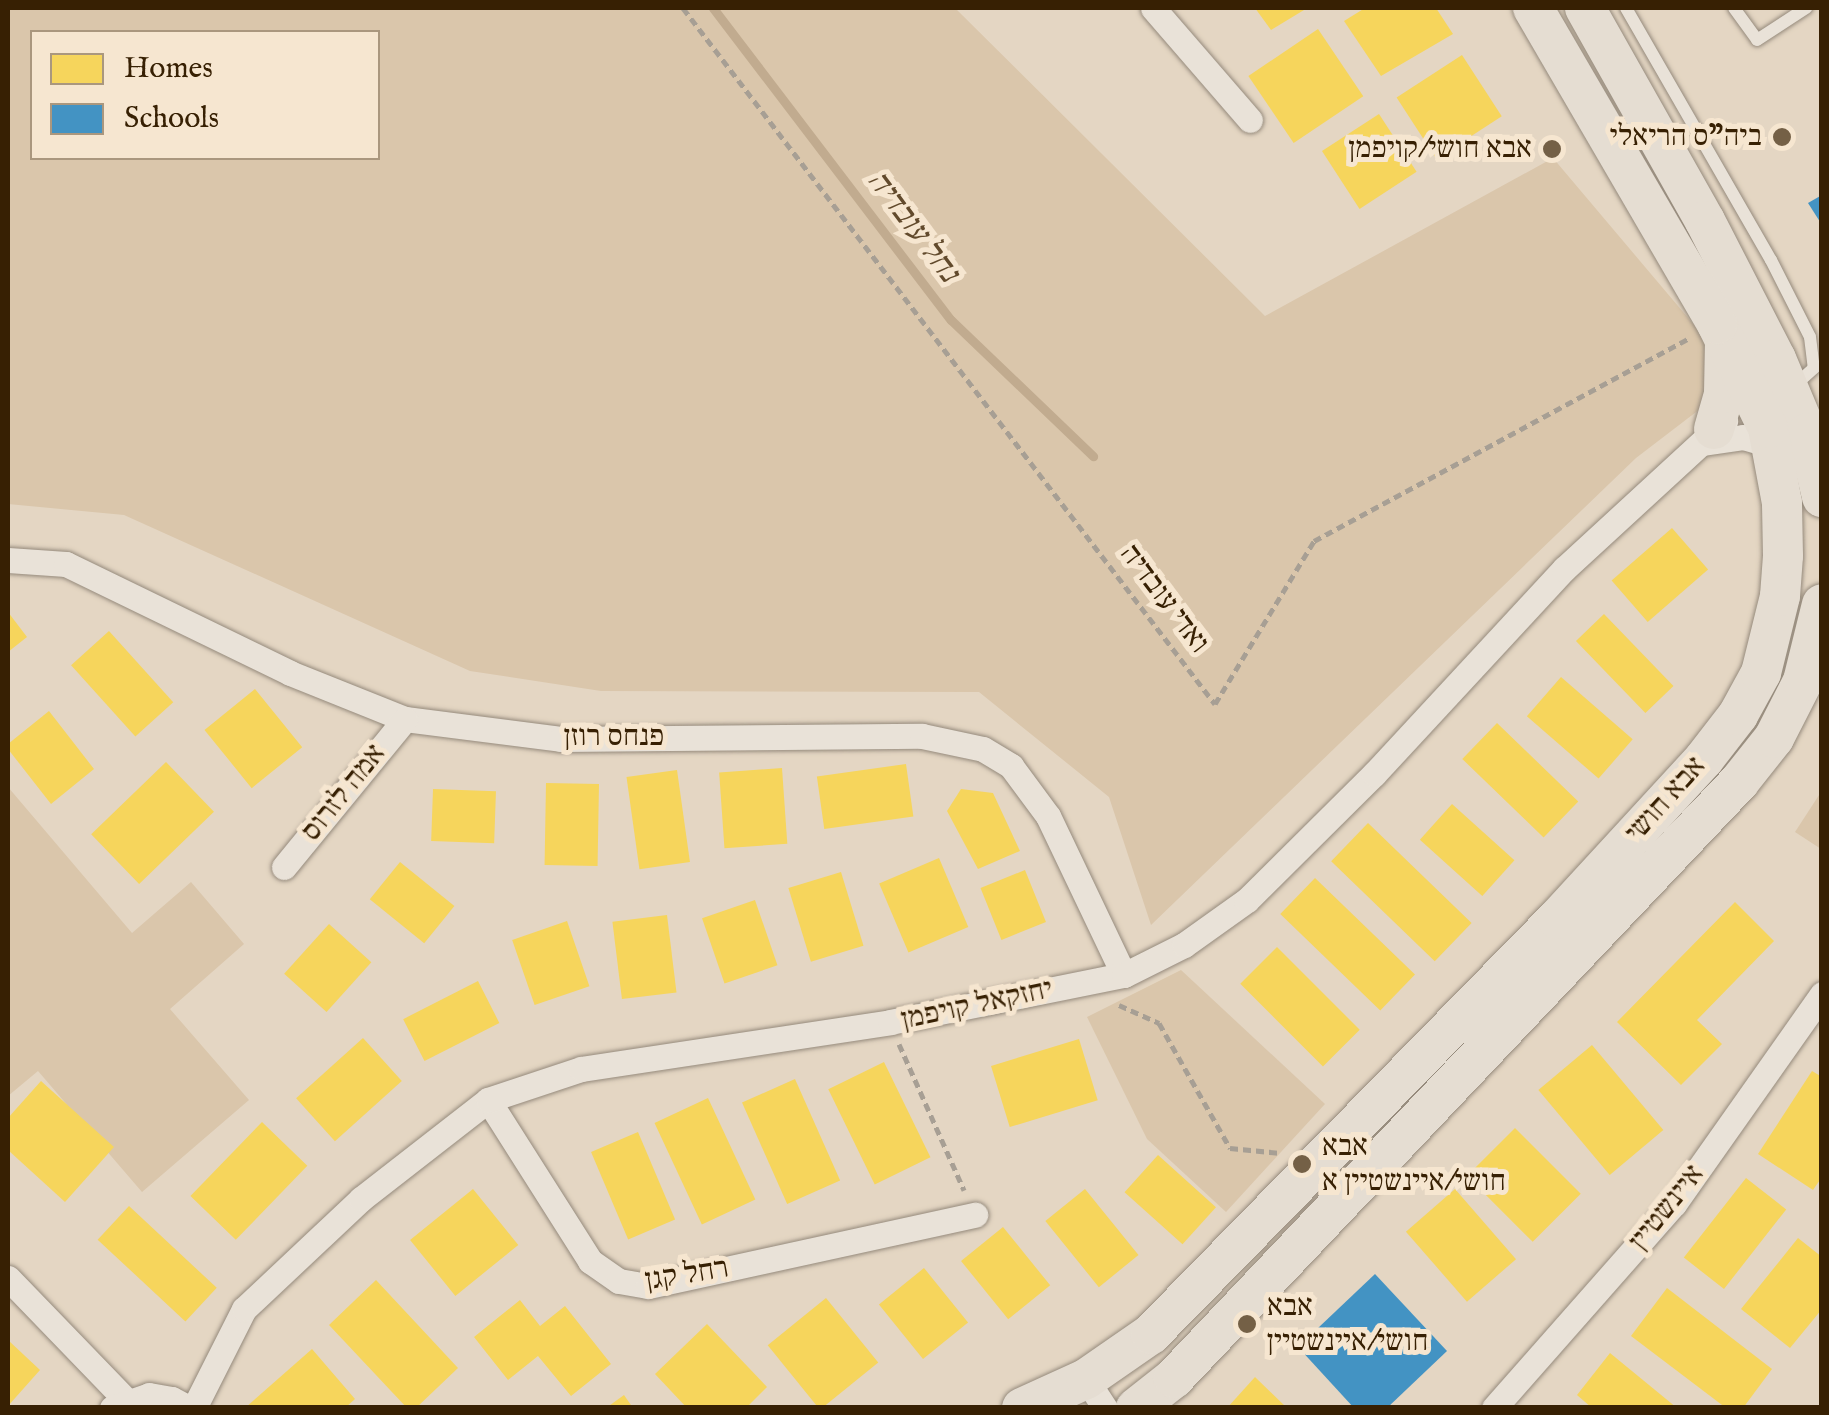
<!DOCTYPE html>
<meta charset="utf-8">
<style>
body{margin:0}
#map{position:relative;width:1829px;height:1415px;overflow:hidden;background:#e4d6c3;font-family:"IM FELL English","Frank Ruhl Libre",serif}
div>[style]{position:absolute}
[style*='--x']{left:calc(var(--x)*1px);top:calc(var(--y)*1px);width:calc(var(--w)*1px);rotate:calc(var(--a)*1deg)}
.green>*{inset:0;background:#dac6ab}
.homes>*{inset:0;background:#f6d55c;transform-origin:0 0}
.schools>*{inset:0;background:#4393c3}
.stream>*{height:9px;margin:-4.5px;padding:0 4.5px;transform-origin:4.5px;border-radius:4.5px;background:#c1ab8f}
.path>*{height:5px;margin-top:-2.5px;transform-origin:0;background:repeating-linear-gradient(90deg,#a79f94 0 8px,transparent 0 13px)}
.roads{filter:drop-shadow(0 0 2px #958a7c) drop-shadow(0 0 2px #958a7c)}
.service>*{height:12px;margin:-6px;padding:0 6px;transform-origin:6px;border-radius:6px;background:#e9e2d8}
.minor>*{height:25px;margin:-12.5px;padding:0 12.5px;transform-origin:12.5px;border-radius:12.5px;background:#e9e2d8}
.primary>*{height:40px;margin:-20px;padding:0 20px;transform-origin:20px;border-radius:20px;background:#e5ddd2}
.dots>*{width:28px;height:28px;translate:-50% -50%;box-sizing:border-box;border:5px solid #f6e6d0;border-radius:50%}
span{translate:-50% -50%;white-space:nowrap;text-align:center;line-height:1.15;-webkit-text-stroke:10px #f6e6d0;paint-order:stroke}
.poi-label{font-size:30px;color:#372003}
.right{translate:-100% -50%;text-align:right}
.left{translate:0 -50%;text-align:left}
.street-label{font-size:30px;color:#372003}
.water-label{font-size:32px;color:#624a2c;font-style:italic}
.frame{position:absolute;inset:0;border:10px solid #372003;pointer-events:none}
.legend{position:absolute;left:30px;top:30px;width:350px;height:130px;box-sizing:border-box;background:#f6e6d0;border:2px solid #aa977e;margin:0;padding:12px 18px;list-style:none;font-size:30px;color:#372003}
.legend li{display:flex;align-items:center;gap:20px;height:50px}
.legend b{width:50px;border:2px solid #aa977e}
</style>
<div id="map">
<div class="green">
<i style="clip-path:polygon(evenodd,8px 8px,955px 8px,1265px 316px,1553px 158px,1716px 351px,1717px 396px,1636px 458px,1151px 925px,1109px 797px,979px 692px,601px 691px,470px 671px,124px 515px,8px 504px,8px 8px,32px 32px,378px 32px,378px 158px,32px 158px,32px 32px)"></i>
<i style="clip-path:polygon(8px 787px,132px 933px,191px 882px,244px 944px,170px 1009px,249px 1100px,142px 1192px,38px 1071px,8px 1096px)"></i>
<i style="clip-path:polygon(1821px 792px,1821px 849px,1795px 832px)"></i>
<i style="clip-path:polygon(1181px 970px,1325px 1104px,1226px 1212px,1147px 1139px,1087px 1017px)"></i>
</div>
<div class="homes">
<i style="clip-path:polygon(1255px 8px,1303px 8px,1304px 10px,1271px 30px)"></i>
<i style="clip-path:polygon(1365px 8px,1436px 8px,1453px 34px,1381px 76px,1344px 21px)"></i>
<i style="left:1318px;top:29px;width:81px;height:84px;rotate:56deg"></i>
<i style="left:1462px;top:55px;width:73px;height:78px;rotate:57deg"></i>
<i style="left:1379px;top:114px;width:69px;height:68px;rotate:57deg"></i>
<i style="left:1672px;top:528px;width:55px;height:80px;rotate:49deg"></i>
<i style="clip-path:polygon(8px 612px,27px 637px,8px 652px)"></i>
<i style="left:1604px;top:614px;width:100px;height:39px;rotate:46deg"></i>
<i style="left:109px;top:631px;width:96px;height:51px;rotate:48deg"></i>
<i style="left:1561px;top:677px;width:95px;height:52px;rotate:41deg"></i>
<i style="left:255px;top:689px;width:75px;height:65px;rotate:51deg"></i>
<i style="clip-path:polygon(49px 711px,94px 769px,51px 804px,8px 749px,8px 744px)"></i>
<i style="left:1497px;top:723px;width:113px;height:50px;rotate:44deg"></i>
<i style="left:166px;top:762px;width:69px;height:104px;rotate:46deg"></i>
<i style="left:906px;top:764px;width:53px;height:90px;rotate:82deg"></i>
<i style="left:782px;top:768px;width:76px;height:63px;rotate:86deg"></i>
<i style="left:677px;top:770px;width:93px;height:51px;rotate:82deg"></i>
<i style="left:546px;top:783px;width:53px;height:82px;rotate:1deg"></i>
<i style="left:433px;top:789px;width:63px;height:52px;rotate:2deg"></i>
<i style="clip-path:polygon(961px 789px,993px 793px,1020px 851px,978px 869px,947px 811px)"></i>
<i style="left:1452px;top:804px;width:84px;height:48px;rotate:42deg"></i>
<i style="left:1368px;top:823px;width:144px;height:53px;rotate:44deg"></i>
<i style="left:939px;top:858px;width:75px;height:65px;rotate:67deg"></i>
<i style="left:400px;top:862px;width:70px;height:48px;rotate:39deg"></i>
<i style="left:1025px;top:870px;width:56px;height:48px;rotate:68deg"></i>
<i style="left:841px;top:872px;width:77px;height:55px;rotate:73deg"></i>
<i style="left:1315px;top:878px;width:139px;height:50px;rotate:44deg"></i>
<i style="left:755px;top:900px;width:69px;height:56px;rotate:71deg"></i>
<i style="clip-path:polygon(1735px 902px,1774px 941px,1697px 1020px,1722px 1044px,1681px 1085px,1617px 1022px)"></i>
<i style="left:667px;top:915px;width:78px;height:55px;rotate:83deg"></i>
<i style="left:567px;top:921px;width:69px;height:58px;rotate:71deg"></i>
<i style="left:329px;top:924px;width:57px;height:67px;rotate:42deg"></i>
<i style="left:1277px;top:947px;width:117px;height:52px;rotate:45deg"></i>
<i style="left:478px;top:981px;width:47px;height:84px;rotate:63deg"></i>
<i style="left:363px;top:1038px;width:58px;height:90px;rotate:48deg"></i>
<i style="left:1079px;top:1039px;width:64px;height:92px;rotate:73deg"></i>
<i style="left:1592px;top:1045px;width:111px;height:70px;rotate:50deg"></i>
<i style="left:884px;top:1062px;width:106px;height:62px;rotate:64deg"></i>
<i style="clip-path:polygon(1812px 1071px,1822px 1077px,1822px 1177px,1813px 1190px,1758px 1154px)"></i>
<i style="left:795px;top:1079px;width:111px;height:58px;rotate:66deg"></i>
<i style="clip-path:polygon(41px 1081px,114px 1147px,65px 1202px,8px 1150px,8px 1118px)"></i>
<i style="left:708px;top:1098px;width:112px;height:59px;rotate:65deg"></i>
<i style="left:262px;top:1122px;width:63px;height:103px;rotate:44deg"></i>
<i style="left:1515px;top:1128px;width:93px;height:68px;rotate:45deg"></i>
<i style="left:638px;top:1132px;width:95px;height:51px;rotate:67deg"></i>
<i style="left:1158px;top:1155px;width:78px;height:50px;rotate:42deg"></i>
<i style="left:1746px;top:1178px;width:51px;height:101px;rotate:38deg"></i>
<i style="left:473px;top:1189px;width:72px;height:81px;rotate:51deg"></i>
<i style="left:1085px;top:1189px;width:85px;height:51px;rotate:51deg"></i>
<i style="left:1455px;top:1189px;width:93px;height:65px;rotate:49deg"></i>
<i style="left:129px;top:1206px;width:120px;height:46px;rotate:43deg"></i>
<i style="left:1003px;top:1227px;width:75px;height:54px;rotate:51deg"></i>
<i style="clip-path:polygon(1798px 1238px,1822px 1257px,1822px 1309px,1790px 1348px,1741px 1309px)"></i>
<i style="left:924px;top:1268px;width:70px;height:58px;rotate:51deg"></i>
<i style="clip-path:polygon(376px 1280px,458px 1368px,416px 1408px,407px 1408px,329px 1325px)"></i>
<i style="clip-path:polygon(1667px 1288px,1772px 1369px,1743px 1408px,1726px 1408px,1631px 1336px)"></i>
<i style="left:826px;top:1298px;width:83px;height:75px;rotate:51deg"></i>
<i style="clip-path:polygon(520px 1300px,540px 1326px,565px 1306px,611px 1364px,571px 1396px,538px 1356px,508px 1380px,474px 1337px)"></i>
<i style="clip-path:polygon(707px 1324px,767px 1387px,746px 1408px,687px 1408px,655px 1374px)"></i>
<i style="clip-path:polygon(8px 1340px,40px 1370px,8px 1406px)"></i>
<i style="clip-path:polygon(312px 1349px,355px 1399px,345px 1408px,245px 1408px)"></i>
<i style="clip-path:polygon(1610px 1353px,1677px 1408px,1592px 1408px,1577px 1395px)"></i>
<i style="clip-path:polygon(1255px 1377px,1287px 1408px,1227px 1408px)"></i>
<i style="clip-path:polygon(624px 1395px,633px 1408px,606px 1408px)"></i>
</div>
<div class="schools">
<i style="clip-path:polygon(1822px 195px,1822px 225px,1808px 203px)"></i>
<i style="clip-path:polygon(1375px 1274px,1447px 1351px,1387px 1408px,1354px 1408px,1298px 1347px)"></i>
</div>
<div class="stream">
<i style="--x:713;--y:8;--w:392;--a:52.7"></i>
<i style="--x:951;--y:320;--w:197;--a:43.8"></i>
</div>
<div class="path">
<i style="--x:683;--y:8;--w:876;--a:52.61"></i>
<i style="--x:1215;--y:704;--w:191;--a:-58.7"></i>
<i style="--x:1314;--y:541;--w:425;--a:-28.4"></i>
<i style="--x:1119;--y:1005;--w:44;--a:24.2"></i>
<i style="--x:1159;--y:1023;--w:144;--a:60.4"></i>
<i style="--x:1230;--y:1148;--w:51;--a:5.6"></i>
<i style="--x:899;--y:1044;--w:160;--a:66"></i>
</div>
<div class="roads">
<div class="service">
<i style="--x:1626;--y:8;--w:291;--a:60.1"></i>
<i style="--x:1771;--y:260;--w:86;--a:63.1"></i>
<i style="--x:1810;--y:337;--w:31;--a:83"></i>
<i style="--x:1814;--y:368;--w:28;--a:138"></i>
<i style="--x:1734;--y:8;--w:39;--a:54"></i>
<i style="--x:1757;--y:40;--w:59;--a:-33.1"></i>
</div>
<div class="minor">
<i style="--x:1153;--y:8;--w:148;--a:49.1"></i>
<i style="--x:1703;--y:443;--w:40;--a:-8.5"></i>
<i style="--x:1743;--y:437;--w:19;--a:16"></i>
<i style="--x:1761;--y:442;--w:19;--a:47"></i>
<i style="--x:8;--y:560;--w:58;--a:3.9"></i>
<i style="--x:66;--y:564;--w:249;--a:25.9"></i>
<i style="--x:290;--y:673;--w:124;--a:21.8"></i>
<i style="--x:405;--y:719;--w:157;--a:7.3"></i>
<i style="--x:561;--y:739;--w:361;--a:-0.5"></i>
<i style="--x:922;--y:736;--w:62;--a:12"></i>
<i style="--x:983;--y:749;--w:33;--a:31"></i>
<i style="--x:1011;--y:766;--w:62;--a:53.5"></i>
<i style="--x:1048;--y:816;--w:176;--a:64.5"></i>
<i style="--x:284;--y:867;--w:191;--a:-50.7"></i>
<i style="--x:488;--y:1100;--w:191;--a:57.6"></i>
<i style="--x:590;--y:1261;--w:35;--a:35"></i>
<i style="--x:619;--y:1281;--w:29;--a:10"></i>
<i style="--x:648;--y:1286;--w:335;--a:-12.3"></i>
<i style="--x:8;--y:1278;--w:170;--a:46"></i>
<i style="--x:1086;--y:1379;--w:35;--a:57"></i>
<i style="--x:112;--y:1408;--w:39;--a:-19"></i>
<i style="--x:149;--y:1395;--w:23;--a:10"></i>
<i style="--x:172;--y:1399;--w:19;--a:28"></i>
<i style="--x:194;--y:1408;--w:111;--a:-63.2"></i>
<i style="--x:244;--y:1309;--w:161;--a:-43.2"></i>
<i style="--x:361;--y:1199;--w:161;--a:-37.9"></i>
<i style="--x:488;--y:1100;--w:98;--a:-18.4"></i>
<i style="--x:581;--y:1069;--w:313;--a:-8.6"></i>
<i style="--x:890;--y:1022;--w:239;--a:-11.4"></i>
<i style="--x:1124;--y:975;--w:67;--a:-26.6"></i>
<i style="--x:1184;--y:945;--w:77;--a:-35.5"></i>
<i style="--x:1247;--y:900;--w:179;--a:-44.8"></i>
<i style="--x:1374;--y:774;--w:280;--a:-47.2"></i>
<i style="--x:1564;--y:569;--w:219;--a:-42.6"></i>
<i style="--x:1494;--y:1408;--w:272;--a:-48.6"></i>
<i style="--x:1674;--y:1204;--w:257;--a:-54.8"></i>
</div>
<div class="primary">
<i style="--x:1585;--y:8;--w:244;--a:60.6"></i>
<i style="--x:1705;--y:221;--w:155;--a:62.8"></i>
<i style="--x:1776;--y:359;--w:80;--a:67.3"></i>
<i style="--x:1807;--y:433;--w:66;--a:76.8"></i>
<i style="--x:1714;--y:429;--w:37;--a:-74"></i>
<i style="--x:1724;--y:393;--w:51;--a:-88.9"></i>
<i style="--x:1022;--y:1408;--w:70;--a:-24.4"></i>
<i style="--x:1086;--y:1379;--w:79;--a:-34.7"></i>
<i style="--x:1151;--y:1334;--w:581;--a:-45.63"></i>
<i style="--x:1557;--y:919;--w:217;--a:-47.4"></i>
<i style="--x:1704;--y:759;--w:56;--a:-52.3"></i>
<i style="--x:1738;--y:715;--w:48;--a:-61.3"></i>
<i style="--x:1761;--y:673;--w:79;--a:-76.1"></i>
<i style="--x:1780;--y:596;--w:40;--a:-85.7"></i>
<i style="--x:1783;--y:556;--w:53;--a:-91.1"></i>
<i style="--x:1782;--y:503;--w:76;--a:-100.6"></i>
<i style="--x:1768;--y:428;--w:116;--a:-116.1"></i>
<i style="--x:1717;--y:324;--w:366;--a:-120.2"></i>
<i style="--x:1136;--y:1408;--w:48;--a:-38.3"></i>
<i style="--x:1174;--y:1378;--w:821;--a:-46.53"></i>
<i style="--x:1739;--y:782;--w:56;--a:-51.5"></i>
<i style="--x:1774;--y:738;--w:64;--a:-63"></i>
<i style="--x:1803;--y:681;--w:79;--a:-76.1"></i>
</div>
</div>
<div class="dots">
<i style="left:1782px;top:137px;background:#746046"></i>
<i style="left:1552px;top:149px;background:#746046"></i>
<i style="left:1302px;top:1164px;background:#746046"></i>
<i style="left:1247px;top:1324px;background:#746046"></i>
</div>
<div class="poi-label">
<span class="right" style="left:1762px;top:137px">ביה"ס הריאלי</span>
<span class="right" style="left:1532px;top:149px">אבא חושי/קויפמן</span>
<span class="left" style="left:1322px;top:1164px">אבא<br>חושי/איינשטיין א</span>
<span class="left" style="left:1267px;top:1324px">אבא<br>חושי/איינשטיין</span>
</div>
<div class="street-label">
<span style="left:1164px;top:599px;rotate:53deg">ואדי עובדיה</span>
<span style="left:614px;top:737px">פנחס רוזן</span>
<span style="left:344px;top:793px;rotate:-51deg">אמה לזרוס</span>
<span style="left:1666px;top:800px;rotate:-48deg">אבא חושי</span>
<span style="left:977px;top:1005px;rotate:-12deg">יחזקאל קויפמן</span>
<span style="left:1667px;top:1208px;rotate:-51deg">איינשטיין</span>
<span style="left:687px;top:1275px;rotate:-9deg">רחל קגן</span>
</div>
<div class="water-label">
<span style="left:912px;top:227px;rotate:53deg">נחל עובדיה</span>
</div>
<div class="frame"></div>
<ul class="legend">
<li><b style="height:28px;background:#f6d55c"></b>Homes</li>
<li><b style="height:28px;background:#4393c3"></b>Schools</li>
</ul>
</div>
